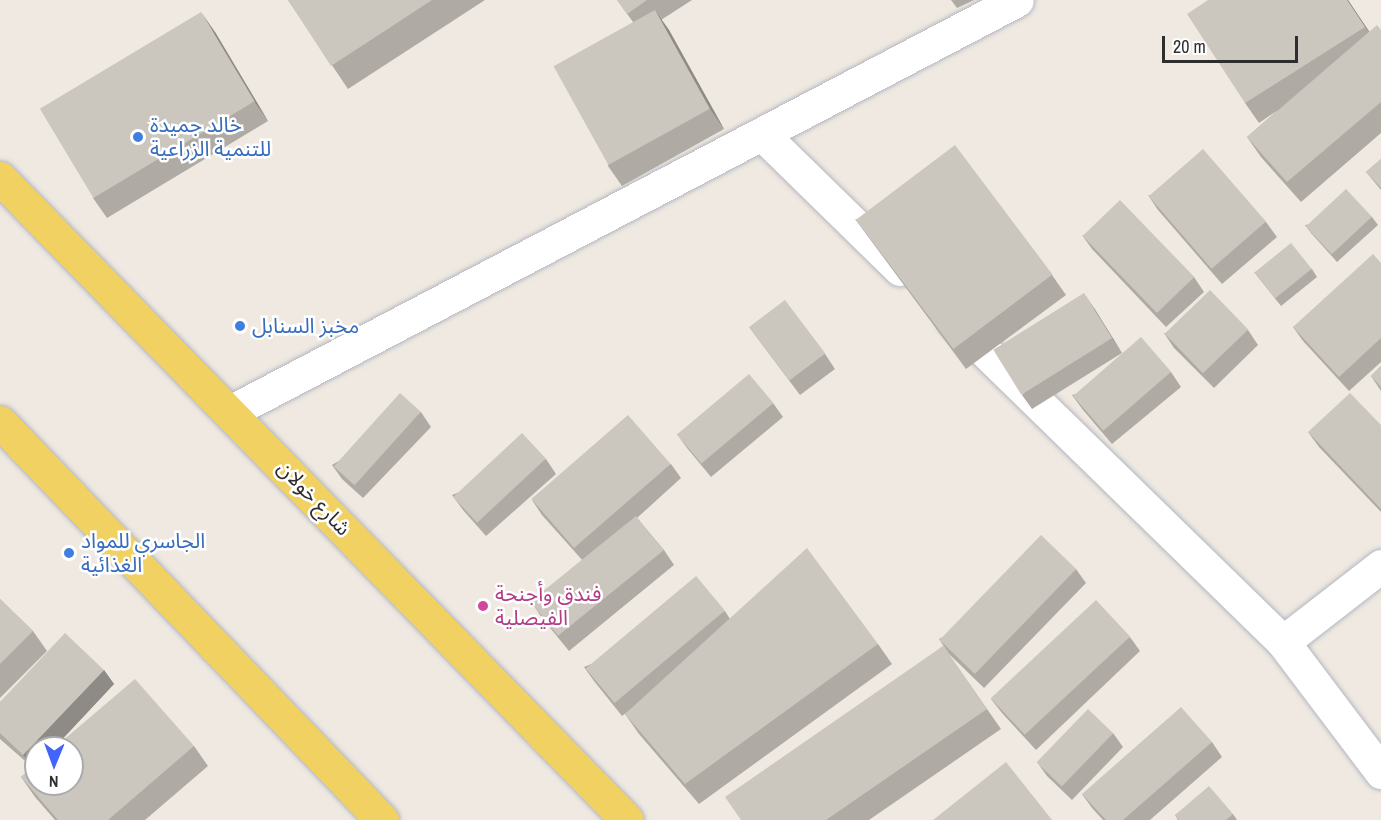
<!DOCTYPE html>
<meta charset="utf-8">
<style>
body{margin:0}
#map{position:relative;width:1381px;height:820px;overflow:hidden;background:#efe9e1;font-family:"Archivo Narrow","Noto Sans Arabic",sans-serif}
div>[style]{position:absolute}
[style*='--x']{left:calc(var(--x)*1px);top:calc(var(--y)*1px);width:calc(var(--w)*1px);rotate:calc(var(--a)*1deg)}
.roads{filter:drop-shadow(0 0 2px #b4b7c1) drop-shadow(0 0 2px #b4b7c1)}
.minor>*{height:33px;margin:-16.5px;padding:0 16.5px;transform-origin:16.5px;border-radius:16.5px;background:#fff}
.primary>*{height:33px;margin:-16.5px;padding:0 16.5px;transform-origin:16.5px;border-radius:16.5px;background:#f2d163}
.wall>*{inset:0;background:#afaba4}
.shaded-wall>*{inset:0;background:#8e8b86}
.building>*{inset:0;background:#cbc7bf;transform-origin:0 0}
.dots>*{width:16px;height:16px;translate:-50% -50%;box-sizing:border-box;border:3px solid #fff;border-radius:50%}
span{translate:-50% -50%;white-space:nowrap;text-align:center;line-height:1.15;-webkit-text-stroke:5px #fff;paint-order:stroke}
.shop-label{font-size:21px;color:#366cbe}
.left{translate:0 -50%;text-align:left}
.street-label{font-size:21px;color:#2e2e2e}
.hotel-label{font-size:21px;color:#b23c85}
.north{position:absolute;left:24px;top:736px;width:60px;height:60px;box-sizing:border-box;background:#fff;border:2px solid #ababab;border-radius:50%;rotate:181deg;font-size:16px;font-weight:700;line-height:24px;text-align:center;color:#2e2e2e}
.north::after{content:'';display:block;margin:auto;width:21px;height:27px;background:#4264fb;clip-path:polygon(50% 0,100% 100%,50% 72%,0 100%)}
.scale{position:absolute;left:1162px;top:36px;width:136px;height:27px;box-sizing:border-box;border:3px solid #2e2e2e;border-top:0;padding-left:8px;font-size:18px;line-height:21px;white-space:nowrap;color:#2e2e2e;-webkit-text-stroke:4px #fff;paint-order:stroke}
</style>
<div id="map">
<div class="roads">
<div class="minor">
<i style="--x:762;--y:134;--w:193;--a:44.4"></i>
<i style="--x:954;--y:321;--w:460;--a:44.3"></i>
<i style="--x:1283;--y:642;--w:163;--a:53"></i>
<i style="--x:230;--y:412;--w:888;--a:-27.63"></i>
<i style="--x:1283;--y:642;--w:124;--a:-37.8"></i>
</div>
<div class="primary">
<i style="--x:0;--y:178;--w:897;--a:45.68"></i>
<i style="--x:0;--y:422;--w:552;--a:46.18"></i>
</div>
</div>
<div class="wall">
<i style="clip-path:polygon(288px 0,485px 0,348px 89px)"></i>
<i style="clip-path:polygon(617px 0,692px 0,661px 20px,669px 30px,724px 129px,622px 186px,608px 166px,633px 22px)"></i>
<i style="clip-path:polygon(951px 0,974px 0,957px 8px)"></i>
<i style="clip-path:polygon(1208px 0,1348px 0,1369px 32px,1381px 30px,1381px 133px,1301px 202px,1261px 157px,1247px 137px,1278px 110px,1259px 123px,1245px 103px)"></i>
<i style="clip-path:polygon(215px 32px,268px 121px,107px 218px,93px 198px)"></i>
<i style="clip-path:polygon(1381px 159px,1381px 190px,1366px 172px)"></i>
<i style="clip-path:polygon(1148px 195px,1266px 222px,1277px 237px,1222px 284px,1158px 210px)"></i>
<i style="clip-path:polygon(1372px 217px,1378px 225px,1337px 262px,1311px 233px,1305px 225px)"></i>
<i style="clip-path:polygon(855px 219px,1052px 275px,1066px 295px,966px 369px)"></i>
<i style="clip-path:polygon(1082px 235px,1194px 277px,1204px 292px,1166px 327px,1092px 249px)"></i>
<i style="clip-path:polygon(1381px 263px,1381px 362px,1349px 391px,1303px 341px,1293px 327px)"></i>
<i style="clip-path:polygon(1312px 269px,1317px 277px,1281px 306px,1254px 272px)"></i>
<i style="clip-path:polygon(1094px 308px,1122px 353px,1032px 409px,1022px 395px)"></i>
<i style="clip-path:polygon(749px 327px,825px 354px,835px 369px,800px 395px)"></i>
<i style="clip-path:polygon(1248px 330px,1258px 345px,1214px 388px,1174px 348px,1164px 333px)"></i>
<i style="clip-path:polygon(1381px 366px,1381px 391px,1371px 376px)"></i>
<i style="clip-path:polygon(1171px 372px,1181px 387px,1112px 444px,1083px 410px,1072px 395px)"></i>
<i style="clip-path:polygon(773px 403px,783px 417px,711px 477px,687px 448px,677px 434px)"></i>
<i style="clip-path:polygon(421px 412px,431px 427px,363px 498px,342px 479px,332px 465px)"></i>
<i style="clip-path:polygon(1381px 425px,1381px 512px,1319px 447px,1308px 432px)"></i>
<i style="clip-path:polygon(546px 459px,556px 474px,486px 536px,463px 510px,452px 495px)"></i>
<i style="clip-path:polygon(671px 464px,681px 478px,637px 518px,664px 550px,674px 565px,569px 651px,542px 618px,532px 603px,583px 561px,542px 515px,532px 500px)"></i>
<i style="clip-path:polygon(1076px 569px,1086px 583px,984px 688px,949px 654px,939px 639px)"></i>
<i style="clip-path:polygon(0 599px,33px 631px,47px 651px,0 698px)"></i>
<i style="clip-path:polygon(725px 611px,730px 619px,878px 644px,892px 664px,699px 804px,639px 734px,625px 714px,632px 708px,622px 716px,594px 681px,584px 667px)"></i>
<i style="clip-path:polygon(1130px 637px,1140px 651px,1036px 750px,1002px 713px,991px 699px)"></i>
<i style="clip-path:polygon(943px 646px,1001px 729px,869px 820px,741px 820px)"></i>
<i style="clip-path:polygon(104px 670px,114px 684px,54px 748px,194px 746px,208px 766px,145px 820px,55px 820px,35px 797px,21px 777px,32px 767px,0 739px,0 702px)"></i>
<i style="clip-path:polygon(1113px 733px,1123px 747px,1072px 800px,1047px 776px,1037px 762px)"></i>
<i style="clip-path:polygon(1212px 742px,1222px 757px,1150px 820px,1103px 820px,1092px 808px,1082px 794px)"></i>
<i style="clip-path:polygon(1233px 814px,1237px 820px,1178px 820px,1175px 815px)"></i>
</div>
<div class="shaded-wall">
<i style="clip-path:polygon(1347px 0,1348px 0,1379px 46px,1365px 27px)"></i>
<i style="clip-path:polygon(655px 10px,669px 30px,724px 129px,710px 109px)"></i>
<i style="clip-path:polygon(201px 12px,215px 32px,268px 121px,254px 101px)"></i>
<i style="clip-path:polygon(1084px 293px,1094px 308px,1122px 353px,1112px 338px)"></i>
<i style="clip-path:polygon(104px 670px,114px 684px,54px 748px,36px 748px,36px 767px,34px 769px,23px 755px)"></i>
</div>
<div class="building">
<i style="clip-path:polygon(288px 0,432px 0,331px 66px)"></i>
<i style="clip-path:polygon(617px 0,647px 0,627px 14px)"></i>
<i style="clip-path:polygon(1208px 0,1347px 0,1365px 27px,1245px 103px,1187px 14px)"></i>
<i style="left:655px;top:10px;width:113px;height:116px;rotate:61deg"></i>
<i style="left:201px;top:12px;width:104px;height:188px;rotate:59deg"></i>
<i style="clip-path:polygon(1377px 25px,1381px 30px,1381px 102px,1287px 182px,1247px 137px)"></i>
<i style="left:955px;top:145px;width:162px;height:124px;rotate:53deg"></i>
<i style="left:1203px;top:149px;width:96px;height:72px;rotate:49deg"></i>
<i style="clip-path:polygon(1381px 159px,1381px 188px,1366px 172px)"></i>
<i style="left:1346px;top:189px;width:38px;height:55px;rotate:47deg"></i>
<i style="left:1120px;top:200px;width:107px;height:52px;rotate:46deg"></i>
<i style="left:1291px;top:243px;width:33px;height:47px;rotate:51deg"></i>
<i style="clip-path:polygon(1373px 254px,1381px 263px,1381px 338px,1339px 377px,1293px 327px)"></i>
<i style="left:1210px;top:290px;width:55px;height:63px;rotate:46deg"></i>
<i style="left:1084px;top:293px;width:53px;height:107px;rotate:58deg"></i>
<i style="left:785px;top:300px;width:67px;height:45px;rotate:53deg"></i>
<i style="left:1141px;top:337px;width:46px;height:90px;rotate:49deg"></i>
<i style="clip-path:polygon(1381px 366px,1381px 387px,1371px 376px)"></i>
<i style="left:749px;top:374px;width:38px;height:94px;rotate:50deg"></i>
<i style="left:400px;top:393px;width:28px;height:99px;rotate:42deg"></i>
<i style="clip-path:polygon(1350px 393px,1381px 425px,1381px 509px,1308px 432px)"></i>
<i style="left:628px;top:415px;width:65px;height:128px;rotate:49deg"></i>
<i style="left:522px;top:433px;width:35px;height:94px;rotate:47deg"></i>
<i style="left:636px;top:516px;width:44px;height:136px;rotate:51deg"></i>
<i style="left:1041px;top:535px;width:49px;height:146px;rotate:44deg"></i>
<i style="clip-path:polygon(807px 548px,878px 644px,685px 784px,625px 714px)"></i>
<i style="left:696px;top:576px;width:45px;height:144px;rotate:50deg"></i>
<i style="clip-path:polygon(0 599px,33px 631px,0 664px)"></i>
<i style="left:1096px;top:600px;width:50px;height:144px;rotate:47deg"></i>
<i style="clip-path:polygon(65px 633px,104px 670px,23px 755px,0 733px,0 702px)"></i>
<i style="clip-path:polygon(943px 646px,987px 709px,826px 820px,741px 820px,725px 797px)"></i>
<i style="clip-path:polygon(135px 679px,194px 746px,108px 820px,58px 820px,21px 777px,36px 764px,36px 784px,72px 784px,72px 748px,54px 748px)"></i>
<i style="clip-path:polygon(1181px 707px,1212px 742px,1123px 820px,1106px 820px,1082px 794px)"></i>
<i style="left:1088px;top:709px;width:35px;height:74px;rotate:44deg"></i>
<i style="clip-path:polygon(1006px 762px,1052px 820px,933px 820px)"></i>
<i style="clip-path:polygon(1209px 786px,1233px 814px,1226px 820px,1179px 820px,1175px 815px)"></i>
</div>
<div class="dots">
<i style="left:138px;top:137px;background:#3f7fe0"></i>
<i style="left:240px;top:326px;background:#3f7fe0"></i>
<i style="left:69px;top:553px;background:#3f7fe0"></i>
<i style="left:483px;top:606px;background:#d1479c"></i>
</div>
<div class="shop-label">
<span class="left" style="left:150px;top:137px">خالد جميدة<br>للتنمية الزراعية</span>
<span class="left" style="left:252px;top:326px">مخبز السنابل</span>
<span class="left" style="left:81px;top:553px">الجاسري للمواد<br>الغذائية</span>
</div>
<div class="street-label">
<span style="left:314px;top:498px;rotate:46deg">شارع خولان</span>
</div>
<div class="hotel-label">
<span class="left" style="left:495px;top:606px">فندق وأجنحة<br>الفيصلية</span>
</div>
<div class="north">N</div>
<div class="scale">20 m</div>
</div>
